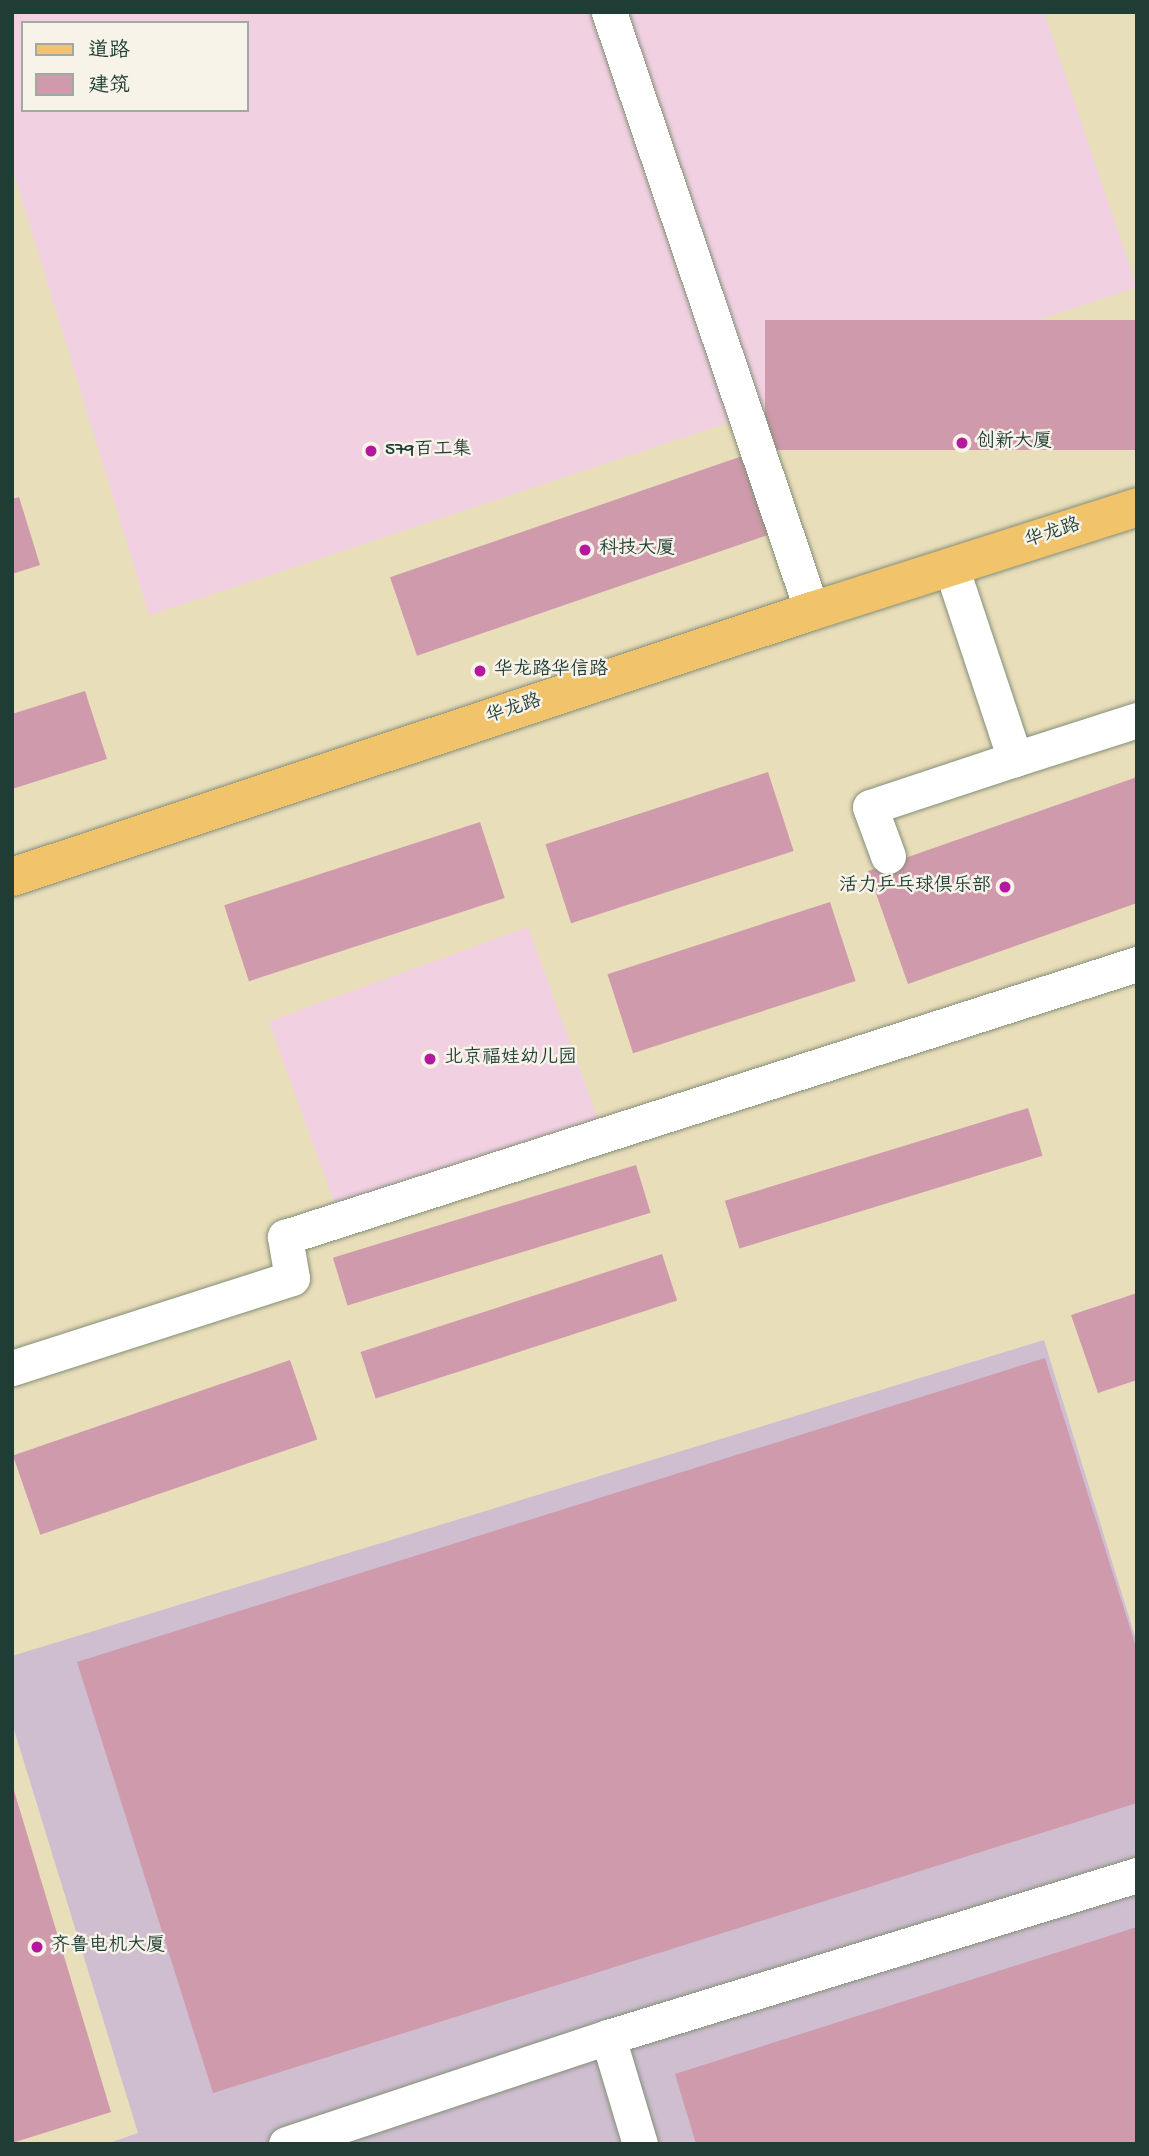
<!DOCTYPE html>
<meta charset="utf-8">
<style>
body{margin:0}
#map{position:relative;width:1149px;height:2156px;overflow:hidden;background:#e9deba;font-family:"Gochi Hand","LXGW WenKai TC",sans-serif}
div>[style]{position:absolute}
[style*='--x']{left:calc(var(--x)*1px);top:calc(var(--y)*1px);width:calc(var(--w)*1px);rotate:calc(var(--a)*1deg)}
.built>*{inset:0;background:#f1d0e2;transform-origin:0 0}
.industrial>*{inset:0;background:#cebed0}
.building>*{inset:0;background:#cf9aac;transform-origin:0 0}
.roads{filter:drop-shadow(0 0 2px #848e77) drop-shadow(0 0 2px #848e77)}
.minor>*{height:35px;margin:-17.5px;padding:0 17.5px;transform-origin:17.5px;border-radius:17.5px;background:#fff}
.major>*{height:38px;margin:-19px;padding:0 19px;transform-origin:19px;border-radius:19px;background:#f1c36a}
.dots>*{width:19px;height:19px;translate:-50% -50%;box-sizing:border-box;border:4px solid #f7f3e8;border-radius:50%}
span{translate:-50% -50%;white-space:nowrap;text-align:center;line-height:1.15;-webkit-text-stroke:5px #f7f3e8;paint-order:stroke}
.poi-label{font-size:19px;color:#1f3d34}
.left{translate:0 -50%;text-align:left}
.right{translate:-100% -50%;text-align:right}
.street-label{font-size:19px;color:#1f3d34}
.frame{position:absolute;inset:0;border:14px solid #1f3d34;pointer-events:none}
.legend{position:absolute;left:21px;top:21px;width:228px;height:91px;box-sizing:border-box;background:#f7f3e8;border:2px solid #a1aaa0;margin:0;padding:9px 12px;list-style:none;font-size:21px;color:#1f3d34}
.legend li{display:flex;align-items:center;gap:14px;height:35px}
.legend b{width:35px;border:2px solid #a1aaa0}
</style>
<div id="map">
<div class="built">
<i style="clip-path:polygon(evenodd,12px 12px,1044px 12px,1137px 287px,149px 615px,12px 167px,12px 12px,23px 23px,247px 23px,247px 110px,23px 110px,23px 23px)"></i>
<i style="left:528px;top:927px;width:204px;height:276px;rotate:70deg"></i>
</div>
<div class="industrial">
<i style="clip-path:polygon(1044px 1340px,1137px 1643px,1137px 2144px,106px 2144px,138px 2133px,12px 1723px,12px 1656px)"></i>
</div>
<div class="building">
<i style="left:1137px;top:320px;width:130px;height:372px;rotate:90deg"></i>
<i style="left:754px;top:452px;width:83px;height:385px;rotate:71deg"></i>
<i style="clip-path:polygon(19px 497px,40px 565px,12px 574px,12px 499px)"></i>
<i style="clip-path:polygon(85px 691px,107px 759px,12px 789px,12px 714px)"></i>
<i style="left:768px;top:772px;width:83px;height:234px;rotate:72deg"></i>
<i style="clip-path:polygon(1137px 777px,1137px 903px,908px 984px,868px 871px)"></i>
<i style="left:480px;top:822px;width:80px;height:269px;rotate:72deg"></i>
<i style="left:830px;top:902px;width:83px;height:234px;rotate:72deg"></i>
<i style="left:1028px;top:1108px;width:50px;height:317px;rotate:73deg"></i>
<i style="left:636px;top:1165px;width:50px;height:317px;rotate:73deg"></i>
<i style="left:662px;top:1254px;width:49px;height:317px;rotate:72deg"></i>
<i style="clip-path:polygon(1137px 1293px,1137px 1380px,1098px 1393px,1071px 1315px)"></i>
<i style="clip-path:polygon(1045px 1358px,1137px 1650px,1137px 1803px,213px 2093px,77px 1662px)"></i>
<i style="left:290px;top:1360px;width:84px;height:293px;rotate:71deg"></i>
<i style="clip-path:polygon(12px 1784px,111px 2112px,12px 2143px)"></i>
<i style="clip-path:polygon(1137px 1927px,1137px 2144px,696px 2144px,675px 2074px)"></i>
</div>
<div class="roads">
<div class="minor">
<i style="--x:609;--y:12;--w:632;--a:71.28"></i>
<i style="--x:1015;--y:759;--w:128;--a:-17.7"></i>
<i style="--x:888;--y:856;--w:52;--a:-110.2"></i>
<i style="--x:870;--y:807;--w:153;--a:-18.3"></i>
<i style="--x:1015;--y:759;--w:202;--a:-108.4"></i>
<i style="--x:12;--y:1368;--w:294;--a:-17.8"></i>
<i style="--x:292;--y:1278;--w:42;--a:-99.7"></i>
<i style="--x:285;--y:1237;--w:895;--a:-17.77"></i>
<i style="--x:286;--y:2144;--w:339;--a:-18.4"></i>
<i style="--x:640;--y:2144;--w:112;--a:-106.7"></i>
<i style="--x:608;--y:2037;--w:553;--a:-17.03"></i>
</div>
<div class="major">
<i style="--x:12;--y:877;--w:843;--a:-18.39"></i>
<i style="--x:812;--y:611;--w:341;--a:-17.7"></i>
</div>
</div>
<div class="dots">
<i style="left:962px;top:443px;background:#b5179e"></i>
<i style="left:371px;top:451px;background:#b5179e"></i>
<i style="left:585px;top:550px;background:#b5179e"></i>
<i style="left:480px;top:671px;background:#b5179e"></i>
<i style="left:1005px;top:887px;background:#b5179e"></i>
<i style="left:430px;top:1059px;background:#b5179e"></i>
<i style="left:37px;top:1947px;background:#b5179e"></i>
</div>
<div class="poi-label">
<span class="left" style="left:976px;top:443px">创新大厦</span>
<span class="left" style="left:385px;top:451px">579百工集</span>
<span class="left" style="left:599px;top:550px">科技大厦</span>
<span class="left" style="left:494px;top:671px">华龙路华信路</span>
<span class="right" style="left:991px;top:887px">活力乒乓球俱乐部</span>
<span class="left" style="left:444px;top:1059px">北京福娃幼儿园</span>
<span class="left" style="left:51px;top:1947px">齐鲁电机大厦</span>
</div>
<div class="street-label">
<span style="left:1053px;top:534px;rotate:-18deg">华龙路</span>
<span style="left:514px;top:710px;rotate:-18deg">华龙路</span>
</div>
<div class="frame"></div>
<ul class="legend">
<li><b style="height:9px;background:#f1c36a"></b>道路</li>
<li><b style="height:19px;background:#cf9aac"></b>建筑</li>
</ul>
</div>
